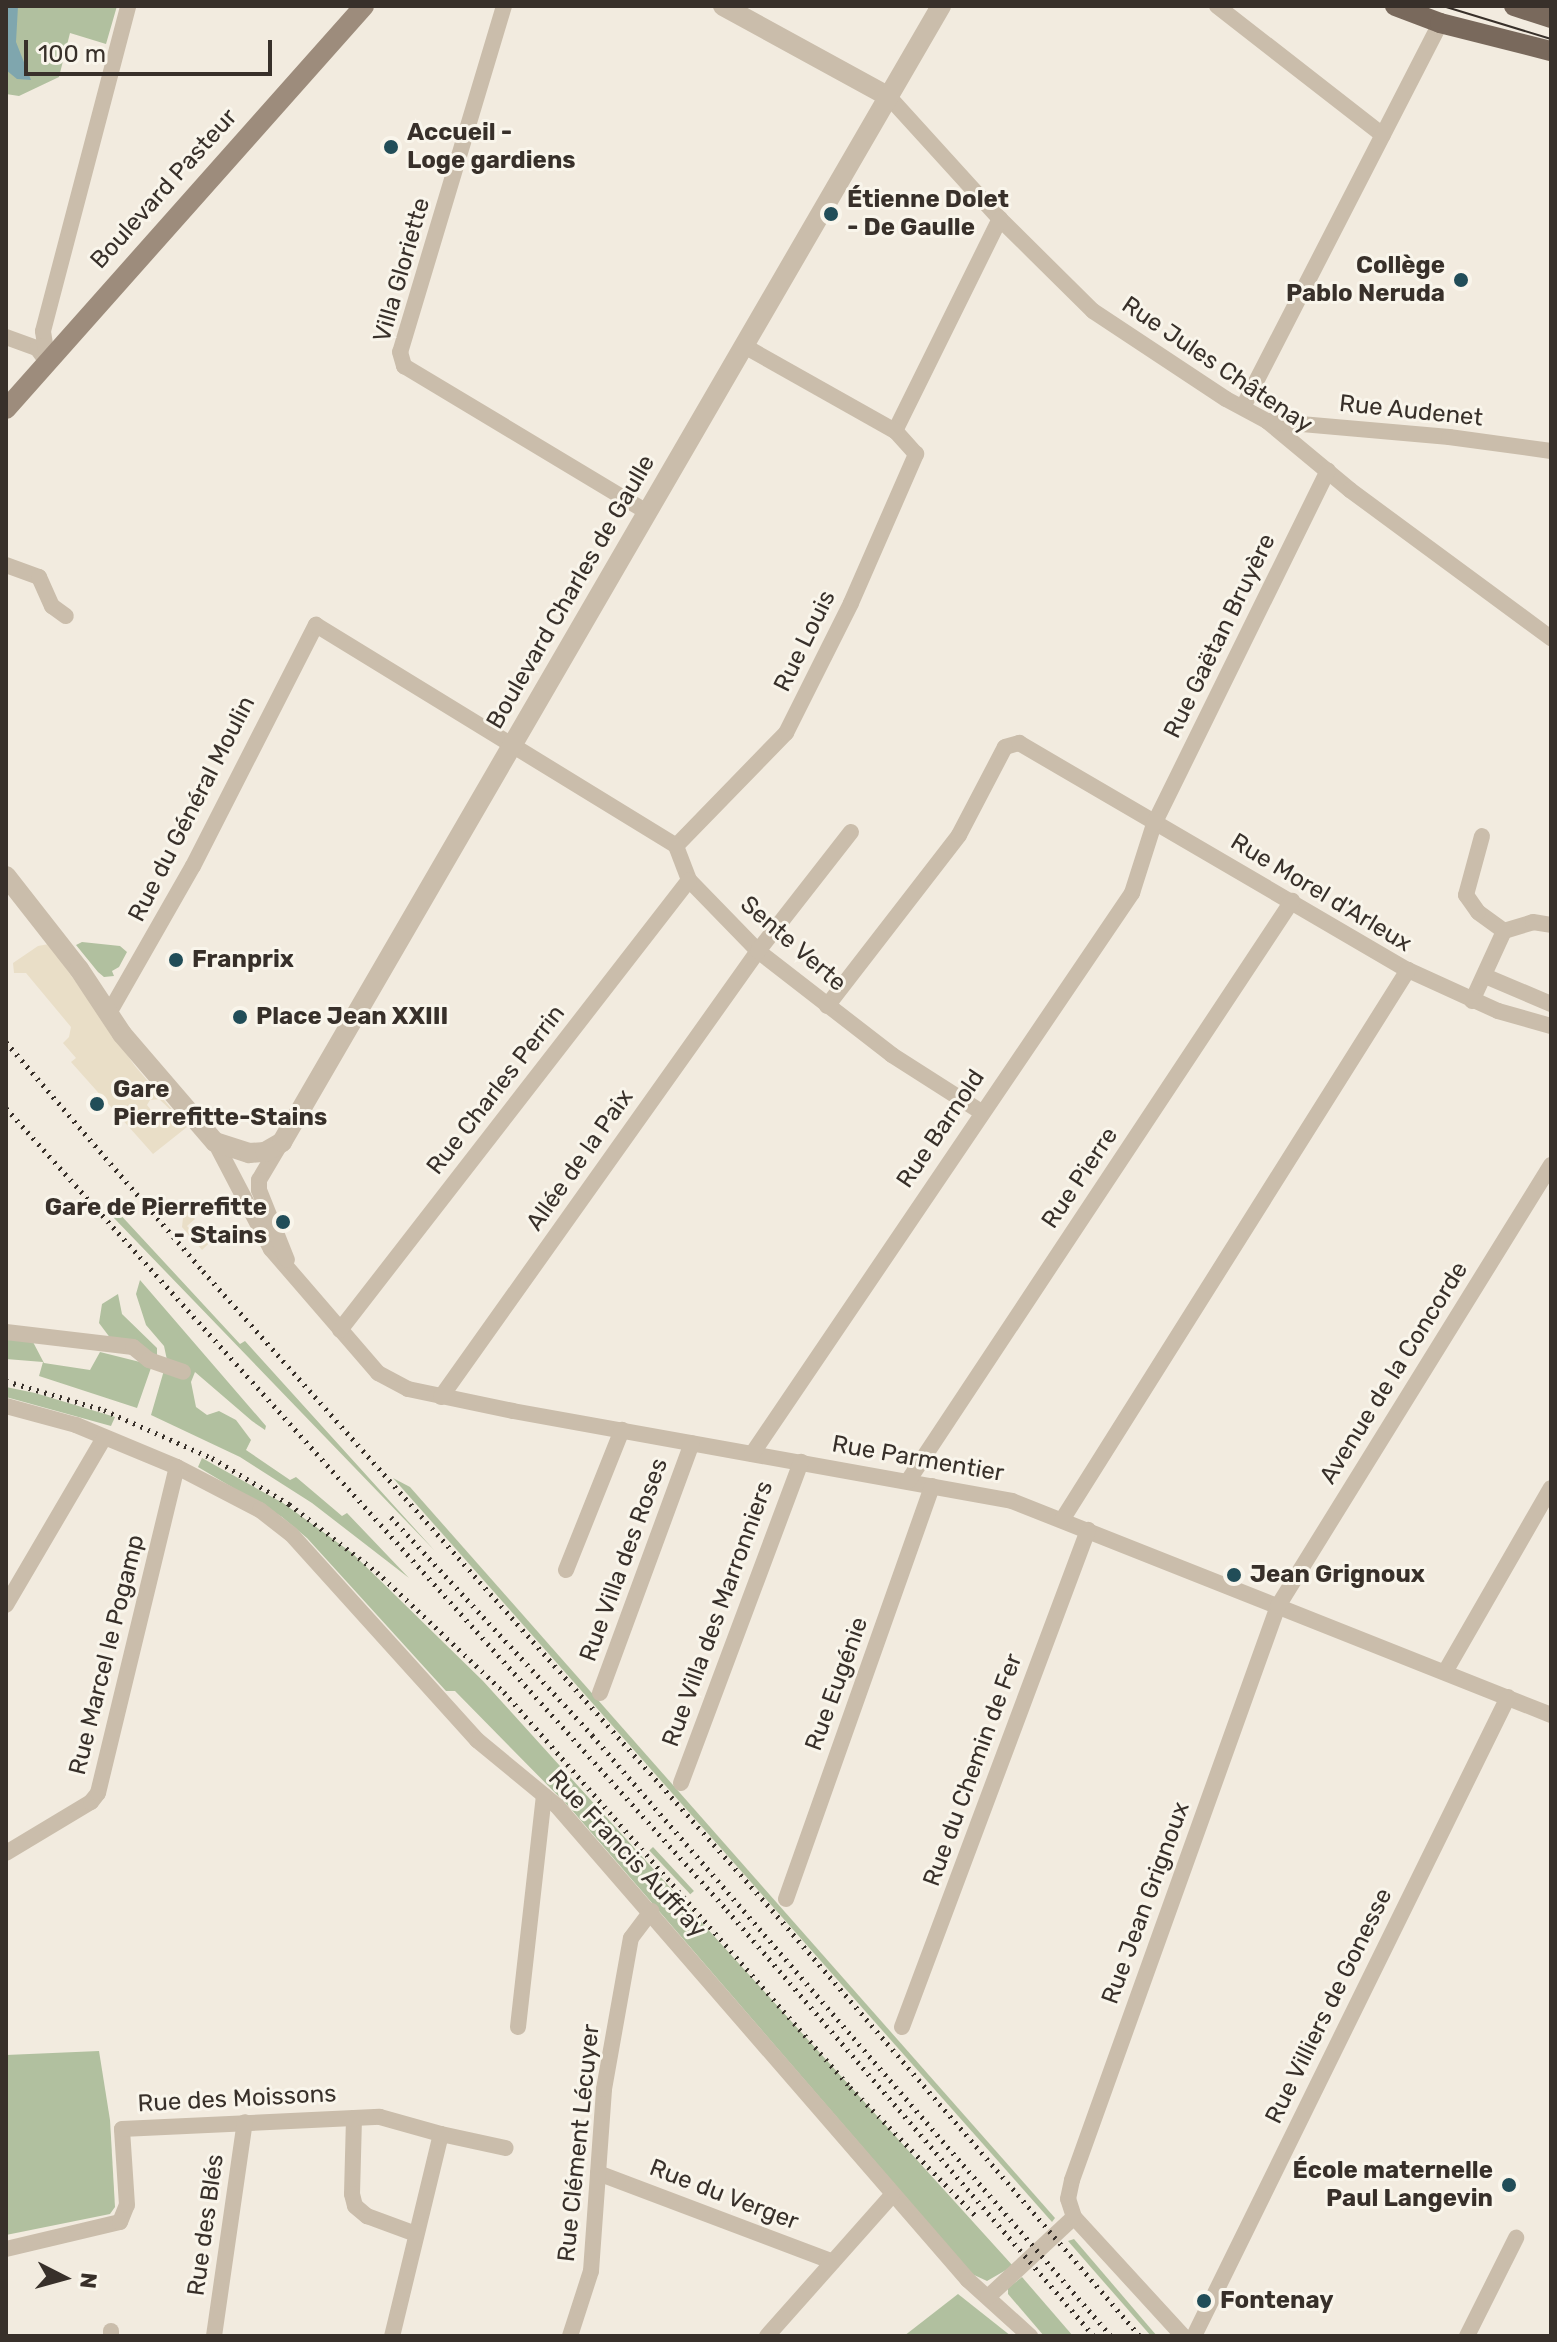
<!DOCTYPE html>
<meta charset="utf-8">
<style>
body{margin:0}
#map{position:relative;width:1557px;height:2342px;overflow:hidden;background:#f2ebdf;font-family:Rubik,sans-serif}
div>[style]{position:absolute}
[style*='--x']{left:calc(var(--x)*1px);top:calc(var(--y)*1px);width:calc(var(--w)*1px);rotate:calc(var(--a)*1deg)}
.green>*{inset:0;background:#b1c09f;transform-origin:0 0}
.plaza>*{inset:0;background:#e9dec7}
.water>*{inset:0;background:#7fa6ae}
.minor>*{height:16px;margin:-8px;padding:0 8px;transform-origin:8px;border-radius:8px;background:#cabdab}
.tertiary>*{height:20px;margin:-10px;padding:0 10px;transform-origin:10px;border-radius:10px;background:#cabdab}
.secondary>*{height:20px;margin:-10px;padding:0 10px;transform-origin:10px;border-radius:10px;background:#9d8c7c}
.primary>*{height:20px;margin:-10px;padding:0 10px;transform-origin:10px;border-radius:10px;background:#79695c}
.tram>*{height:2px;margin:-1px;padding:0 1px;transform-origin:1px;border-radius:1px;background:#38302a}
.rail>*{height:5px;margin-top:-2.5px;transform-origin:0;background:repeating-linear-gradient(90deg,#38302a 0 2px,transparent 0 8px)}
.dots>*{width:22px;height:22px;translate:-50% -50%;box-sizing:border-box;border:4px solid #f9f5eb;border-radius:50%}
span{translate:-50% -50%;white-space:nowrap;text-align:center;line-height:1.15;-webkit-text-stroke:6px #f9f5eb;paint-order:stroke}
.poi-label{font-size:24px;color:#38302a;font-weight:700}
.left{translate:0 -50%;text-align:left}
.right{translate:-100% -50%;text-align:right}
.street-label{font-size:24px;color:#38302a}
.frame{position:absolute;inset:0;border:8px solid #38302a;pointer-events:none}
.north{position:absolute;left:24px;top:2238px;width:80px;height:80px;-webkit-text-stroke:6px #f9f5eb;paint-order:stroke;rotate:96deg;font-size:22px;font-weight:700;line-height:32px;text-align:center;color:#38302a}
.north::after{content:'';display:block;margin:auto;width:28px;height:36px;background:#38302a;clip-path:polygon(50% 0,100% 100%,50% 72%,0 100%)}
.scale{position:absolute;left:24px;top:40px;width:248px;height:36px;box-sizing:border-box;border:4px solid #38302a;border-top:0;padding-left:10px;font-size:24px;line-height:28px;white-space:nowrap;color:#38302a;-webkit-text-stroke:6px #f9f5eb;paint-order:stroke}
</style>
<div id="map">
<div class="green">
<i style="clip-path:polygon(6px 6px,117px 6px,106px 44px,70px 33px,59px 77px,19px 96px,6px 94px)"></i>
<i style="clip-path:polygon(82px 942px,120px 946px,127px 952px,119px 967px,112px 971px,114px 976px,104px 977px,98px 972px,76px 945px)"></i>
<i style="clip-path:polygon(116px 1210px,240px 1344px,245px 1341px,435px 1551px,112px 1216px)"></i>
<i style="clip-path:polygon(140px 1280px,266px 1426px,265px 1430px,252px 1421px,195px 1372px,191px 1382px,196px 1407px,207px 1415px,219px 1411px,236px 1420px,251px 1440px,246px 1450px,290px 1480px,296px 1477px,342px 1516px,347px 1513px,409px 1578px,312px 1503px,240px 1457px,151px 1415px,167px 1360px,164px 1346px,146px 1325px,136px 1294px)"></i>
<i style="clip-path:polygon(118px 1294px,122px 1314px,157px 1348px,157px 1356px,111px 1339px,99px 1323px,102px 1304px)"></i>
<i style="clip-path:polygon(6px 1339px,33px 1342px,44px 1363px,90px 1370px,100px 1352px,152px 1365px,137px 1408px,39px 1376px,43px 1362px,6px 1359px)"></i>
<i style="clip-path:polygon(6px 1387px,35px 1393px,115px 1417px,111px 1426px,6px 1397px)"></i>
<i style="clip-path:polygon(202px 1458px,283px 1503px,352px 1553px,483px 1681px,1013px 2266px,987px 2281px,972px 2274px,571px 1809px,455px 1691px,446px 1691px,307px 1538px,282px 1517px,198px 1467px)"></i>
<i style="clip-path:polygon(393px 1478px,410px 1487px,1055px 2218px,1052px 2222px)"></i>
<i style="left:653px;top:1847px;width:60px;height:5px;rotate:47deg"></i>
<i style="clip-path:polygon(99px 2051px,110px 2120px,115px 2207px,110px 2214px,6px 2235px,6px 2055px)"></i>
<i style="clip-path:polygon(1074px 2239px,1157px 2336px,1151px 2336px,1068px 2241px)"></i>
<i style="clip-path:polygon(1022px 2277px,1073px 2336px,1044px 2336px,1008px 2294px,1008px 2288px)"></i>
<i style="clip-path:polygon(958px 2294px,1011px 2336px,904px 2336px)"></i>
</div>
<div class="plaza">
<i style="clip-path:polygon(evenodd,49px 944px,135px 1066px,187px 1127px,153px 1154px,71px 1062px,76px 1058px,63px 1043px,69px 1037px,71px 1027px,26px 973px,14px 973px,13px 963px,38px 946px,49px 944px,159px 1099px,175px 1114px,174px 1124px,163px 1114px,155px 1115px,147px 1105px,150px 1100px,159px 1099px)"></i>
<i style="clip-path:polygon(184px 1209px,195px 1219px,187px 1226px,195px 1235px,209px 1223px,219px 1234px,202px 1250px,182px 1227px)"></i>
</div>
<div class="water">
<i style="clip-path:polygon(6px 6px,18px 6px,16px 42px,31px 80px,17px 79px,6px 70px)"></i>
</div>
<div class="minor">
<i style="--x:504;--y:6;--w:361;--a:106.7"></i>
<i style="--x:400;--y:352;--w:15;--a:74"></i>
<i style="--x:404;--y:366;--w:283;--a:31"></i>
<i style="--x:1217;--y:6;--w:210;--a:37.9"></i>
<i style="--x:889;--y:97;--w:165;--a:47.7"></i>
<i style="--x:1000;--y:219;--w:131;--a:44.7"></i>
<i style="--x:1093;--y:311;--w:159;--a:33.5"></i>
<i style="--x:1226;--y:399;--w:47;--a:28.2"></i>
<i style="--x:1267;--y:421;--w:108;--a:39.7"></i>
<i style="--x:1350;--y:490;--w:250;--a:36.4"></i>
<i style="--x:6;--y:337;--w:33;--a:20"></i>
<i style="--x:37;--y:348;--w:17;--a:54"></i>
<i style="--x:48;--y:363;--w:32;--a:-99"></i>
<i style="--x:43;--y:331;--w:336;--a:-75.3"></i>
<i style="--x:1243;--y:407;--w:432;--a:-62.8"></i>
<i style="--x:1267;--y:421;--w:183;--a:5"></i>
<i style="--x:1449;--y:437;--w:103;--a:7.8"></i>
<i style="--x:895;--y:431;--w:237;--a:-63.7"></i>
<i style="--x:6;--y:565;--w:35;--a:20"></i>
<i style="--x:39;--y:577;--w:32;--a:66"></i>
<i style="--x:52;--y:606;--w:17;--a:36"></i>
<i style="--x:676;--y:846;--w:158;--a:-45.8"></i>
<i style="--x:786;--y:733;--w:145;--a:-63.4"></i>
<i style="--x:851;--y:603;--w:163;--a:-66.4"></i>
<i style="--x:916;--y:454;--w:31;--a:-132"></i>
<i style="--x:895;--y:431;--w:173;--a:-150.6"></i>
<i style="--x:1504;--y:931;--w:30;--a:-17"></i>
<i style="--x:1533;--y:922;--w:18;--a:9"></i>
<i style="--x:1485;--y:976;--w:72;--a:23"></i>
<i style="--x:1472;--y:1001;--w:77;--a:-65.4"></i>
<i style="--x:1504;--y:931;--w:32;--a:-144"></i>
<i style="--x:1478;--y:912;--w:21;--a:-125"></i>
<i style="--x:1466;--y:895;--w:61;--a:-74.8"></i>
<i style="--x:827;--y:1006;--w:216;--a:-52.3"></i>
<i style="--x:959;--y:835;--w:99;--a:-62.4"></i>
<i style="--x:1005;--y:747;--w:15;--a:-16"></i>
<i style="--x:1019;--y:743;--w:450;--a:30.3"></i>
<i style="--x:1408;--y:970;--w:99;--a:24.5"></i>
<i style="--x:1498;--y:1011;--w:55;--a:15.8"></i>
<i style="--x:109;--y:1013;--w:169;--a:-60.3"></i>
<i style="--x:193;--y:866;--w:271;--a:-63"></i>
<i style="--x:316;--y:625;--w:422;--a:31.5"></i>
<i style="--x:676;--y:846;--w:36;--a:69"></i>
<i style="--x:689;--y:880;--w:99;--a:45.8"></i>
<i style="--x:758;--y:951;--w:170;--a:37.8"></i>
<i style="--x:892;--y:1055;--w:106;--a:32.6"></i>
<i style="--x:215;--y:1142;--w:121;--a:62.4"></i>
<i style="--x:271;--y:1249;--w:164;--a:49.2"></i>
<i style="--x:378;--y:1373;--w:34;--a:28"></i>
<i style="--x:408;--y:1389;--w:107;--a:11.8"></i>
<i style="--x:513;--y:1411;--w:507;--a:10.22"></i>
<i style="--x:1012;--y:1501;--w:580;--a:21.65"></i>
<i style="--x:281;--y:1143;--w:43;--a:120.7"></i>
<i style="--x:259;--y:1180;--w:10;--a:90"></i>
<i style="--x:259;--y:1190;--w:75;--a:68.2"></i>
<i style="--x:340;--y:1330;--w:569;--a:-52.2"></i>
<i style="--x:6;--y:1332;--w:128;--a:6.7"></i>
<i style="--x:133;--y:1347;--w:21;--a:39"></i>
<i style="--x:149;--y:1360;--w:36;--a:19"></i>
<i style="--x:441;--y:1397;--w:547;--a:-54.6"></i>
<i style="--x:758;--y:951;--w:151;--a:-52"></i>
<i style="--x:6;--y:1406;--w:73;--a:15.2"></i>
<i style="--x:76;--y:1425;--w:109;--a:22.6"></i>
<i style="--x:177;--y:1467;--w:93;--a:27.4"></i>
<i style="--x:260;--y:1510;--w:39;--a:38"></i>
<i style="--x:291;--y:1534;--w:278;--a:47.9"></i>
<i style="--x:477;--y:1740;--w:104;--a:39.5"></i>
<i style="--x:557;--y:1806;--w:627;--a:49.07"></i>
<i style="--x:968;--y:2280;--w:84;--a:42.1"></i>
<i style="--x:752;--y:1454;--w:678;--a:-55.89"></i>
<i style="--x:1132;--y:893;--w:72;--a:-72.3"></i>
<i style="--x:1154;--y:824;--w:394;--a:-63.8"></i>
<i style="--x:908;--y:1481;--w:696;--a:-56.49"></i>
<i style="--x:1062;--y:1520;--w:650;--a:-57.83"></i>
<i style="--x:566;--y:1570;--w:151;--a:-68.2"></i>
<i style="--x:6;--y:1605;--w:194;--a:-59.6"></i>
<i style="--x:1445;--y:1672;--w:212;--a:-60.1"></i>
<i style="--x:600;--y:1693;--w:266;--a:-69.8"></i>
<i style="--x:681;--y:1783;--w:343;--a:-69.5"></i>
<i style="--x:6;--y:1853;--w:99;--a:-31"></i>
<i style="--x:91;--y:1802;--w:11;--a:-52"></i>
<i style="--x:98;--y:1793;--w:335;--a:-76.4"></i>
<i style="--x:786;--y:1899;--w:438;--a:-70.5"></i>
<i style="--x:518;--y:2027;--w:233;--a:-83.6"></i>
<i style="--x:902;--y:2027;--w:531;--a:-69.48"></i>
<i style="--x:354;--y:2118;--w:76;--a:91.5"></i>
<i style="--x:352;--y:2194;--w:12;--a:76"></i>
<i style="--x:355;--y:2206;--w:16;--a:40"></i>
<i style="--x:367;--y:2216;--w:52;--a:20.2"></i>
<i style="--x:441;--y:2134;--w:66;--a:12.2"></i>
<i style="--x:598;--y:2173;--w:251;--a:20.7"></i>
<i style="--x:6;--y:2249;--w:117;--a:-13.3"></i>
<i style="--x:120;--y:2222;--w:18;--a:-68"></i>
<i style="--x:127;--y:2205;--w:76;--a:-93.8"></i>
<i style="--x:122;--y:2129;--w:258;--a:-2.7"></i>
<i style="--x:380;--y:2117;--w:63;--a:15.6"></i>
<i style="--x:441;--y:2134;--w:208;--a:103.6"></i>
<i style="--x:988;--y:2297;--w:117;--a:-42.9"></i>
<i style="--x:111;--y:2336;--w:5;--a:-90"></i>
<i style="--x:214;--y:2336;--w:216;--a:-81.8"></i>
<i style="--x:570;--y:2336;--w:68;--a:-72.1"></i>
<i style="--x:591;--y:2271;--w:182;--a:-85.9"></i>
<i style="--x:604;--y:2089;--w:153;--a:-79.9"></i>
<i style="--x:631;--y:1938;--w:34;--a:-53"></i>
<i style="--x:767;--y:2336;--w:188;--a:-48.4"></i>
<i style="--x:1183;--y:2336;--w:161;--a:-132.5"></i>
<i style="--x:1074;--y:2217;--w:19;--a:-108"></i>
<i style="--x:1068;--y:2199;--w:19;--a:-78"></i>
<i style="--x:1072;--y:2180;--w:610;--a:-70.26"></i>
<i style="--x:1278;--y:1606;--w:519;--a:-58.24"></i>
<i style="--x:1194;--y:2336;--w:712;--a:-63.83"></i>
<i style="--x:1467;--y:2336;--w:110;--a:-63.4"></i>
</div>
<div class="tertiary">
<i style="--x:723;--y:6;--w:189;--a:28.7"></i>
<i style="--x:6;--y:876;--w:118;--a:51.9"></i>
<i style="--x:79;--y:969;--w:78;--a:56.5"></i>
<i style="--x:122;--y:1034;--w:143;--a:49.3"></i>
<i style="--x:215;--y:1142;--w:36;--a:18"></i>
<i style="--x:249;--y:1153;--w:16;--a:-4"></i>
<i style="--x:265;--y:1152;--w:20;--a:-30"></i>
<i style="--x:282;--y:1142;--w:1313;--a:-59.88"></i>
</div>
<div class="secondary">
<i style="--x:6;--y:409;--w:539;--a:-48.38"></i>
</div>
<div class="primary">
<i style="--x:1395;--y:6;--w:48;--a:20.7"></i>
<i style="--x:1440;--y:23;--w:114;--a:14.2"></i>
<i style="--x:1514;--y:6;--w:39;--a:18"></i>
</div>
<div class="tram">
<i style="--x:1443;--y:6;--w:113;--a:17"></i>
</div>
<div class="rail">
<i style="--x:6;--y:1042;--w:302;--a:49.3"></i>
<i style="--x:203;--y:1271;--w:856;--a:48.32"></i>
<i style="--x:772;--y:1910;--w:563;--a:49.18"></i>
<i style="--x:6;--y:1108;--w:1078;--a:48.04"></i>
<i style="--x:727;--y:1910;--w:562;--a:49.26"></i>
<i style="--x:6;--y:1381;--w:102;--a:16.5"></i>
<i style="--x:104;--y:1410;--w:118;--a:24"></i>
<i style="--x:212;--y:1458;--w:90;--a:30.9"></i>
<i style="--x:289;--y:1504;--w:111;--a:37.7"></i>
<i style="--x:377;--y:1572;--w:175;--a:43.4"></i>
<i style="--x:504;--y:1692;--w:525;--a:48.78"></i>
<i style="--x:850;--y:2087;--w:179;--a:45.7"></i>
<i style="--x:391;--y:1517;--w:297;--a:47.3"></i>
<i style="--x:592;--y:1735;--w:794;--a:49.19"></i>
</div>
<div class="dots">
<i style="left:391px;top:147px;background:#214d58"></i>
<i style="left:831px;top:214px;background:#214d58"></i>
<i style="left:1461px;top:280px;background:#214d58"></i>
<i style="left:176px;top:960px;background:#214d58"></i>
<i style="left:240px;top:1017px;background:#214d58"></i>
<i style="left:97px;top:1104px;background:#214d58"></i>
<i style="left:283px;top:1222px;background:#214d58"></i>
<i style="left:1234px;top:1575px;background:#214d58"></i>
<i style="left:1509px;top:2185px;background:#214d58"></i>
<i style="left:1204px;top:2301px;background:#214d58"></i>
</div>
<div class="poi-label">
<span class="left" style="left:407px;top:147px">Accueil -<br>Loge gardiens</span>
<span class="left" style="left:847px;top:214px">Étienne Dolet<br>- De Gaulle</span>
<span class="right" style="left:1445px;top:280px">Collège<br>Pablo Neruda</span>
<span class="left" style="left:192px;top:960px">Franprix</span>
<span class="left" style="left:256px;top:1017px">Place Jean XXIII</span>
<span class="left" style="left:113px;top:1104px">Gare<br>Pierrefitte-Stains</span>
<span class="right" style="left:267px;top:1222px">Gare de Pierrefitte<br>- Stains</span>
<span class="left" style="left:1250px;top:1575px">Jean Grignoux</span>
<span class="right" style="left:1493px;top:2185px">École maternelle<br>Paul Langevin</span>
<span class="left" style="left:1220px;top:2301px">Fontenay</span>
</div>
<div class="street-label">
<span style="left:164px;top:189px;rotate:-48deg">Boulevard Pasteur</span>
<span style="left:402px;top:270px;rotate:-74deg">Villa Gloriette</span>
<span style="left:1217px;top:365px;rotate:34deg">Rue Jules Châtenay</span>
<span style="left:1411px;top:411px;rotate:6deg">Rue Audenet</span>
<span style="left:571px;top:592px;rotate:-60deg">Boulevard Charles de Gaulle</span>
<span style="left:1220px;top:636px;rotate:-64deg">Rue Gaëtan Bruyère</span>
<span style="left:805px;top:641px;rotate:-64deg">Rue Louis</span>
<span style="left:192px;top:809px;rotate:-63deg">Rue du Général Moulin</span>
<span style="left:1321px;top:893px;rotate:31deg">Rue Morel d'Arleux</span>
<span style="left:793px;top:944px;rotate:41deg">Sente Verte</span>
<span style="left:496px;top:1090px;rotate:-52deg">Rue Charles Perrin</span>
<span style="left:941px;top:1129px;rotate:-56deg">Rue Barnold</span>
<span style="left:580px;top:1160px;rotate:-55deg">Allée de la Paix</span>
<span style="left:1080px;top:1178px;rotate:-56deg">Rue Pierre</span>
<span style="left:1394px;top:1373px;rotate:-58deg">Avenue de la Concorde</span>
<span style="left:918px;top:1459px;rotate:10deg">Rue Parmentier</span>
<span style="left:624px;top:1560px;rotate:-70deg">Rue Villa des Roses</span>
<span style="left:718px;top:1614px;rotate:-70deg">Rue Villa des Marronniers</span>
<span style="left:107px;top:1655px;rotate:-76deg">Rue Marcel le Pogamp</span>
<span style="left:837px;top:1684px;rotate:-70deg">Rue Eugénie</span>
<span style="left:973px;top:1770px;rotate:-70deg">Rue du Chemin de Fer</span>
<span style="left:627px;top:1854px;rotate:47deg">Rue Francis Auffray</span>
<span style="left:1146px;top:1903px;rotate:-70deg">Rue Jean Grignoux</span>
<span style="left:1329px;top:2006px;rotate:-64deg">Rue Villiers de Gonesse</span>
<span style="left:237px;top:2099px;rotate:-3deg">Rue des Moissons</span>
<span style="left:579px;top:2143px;rotate:-84deg">Rue Clément Lécuyer</span>
<span style="left:724px;top:2195px;rotate:21deg">Rue du Verger</span>
<span style="left:206px;top:2225px;rotate:-82deg">Rue des Blés</span>
</div>
<div class="frame"></div>
<div class="north">N</div>
<div class="scale">100 m</div>
</div>
